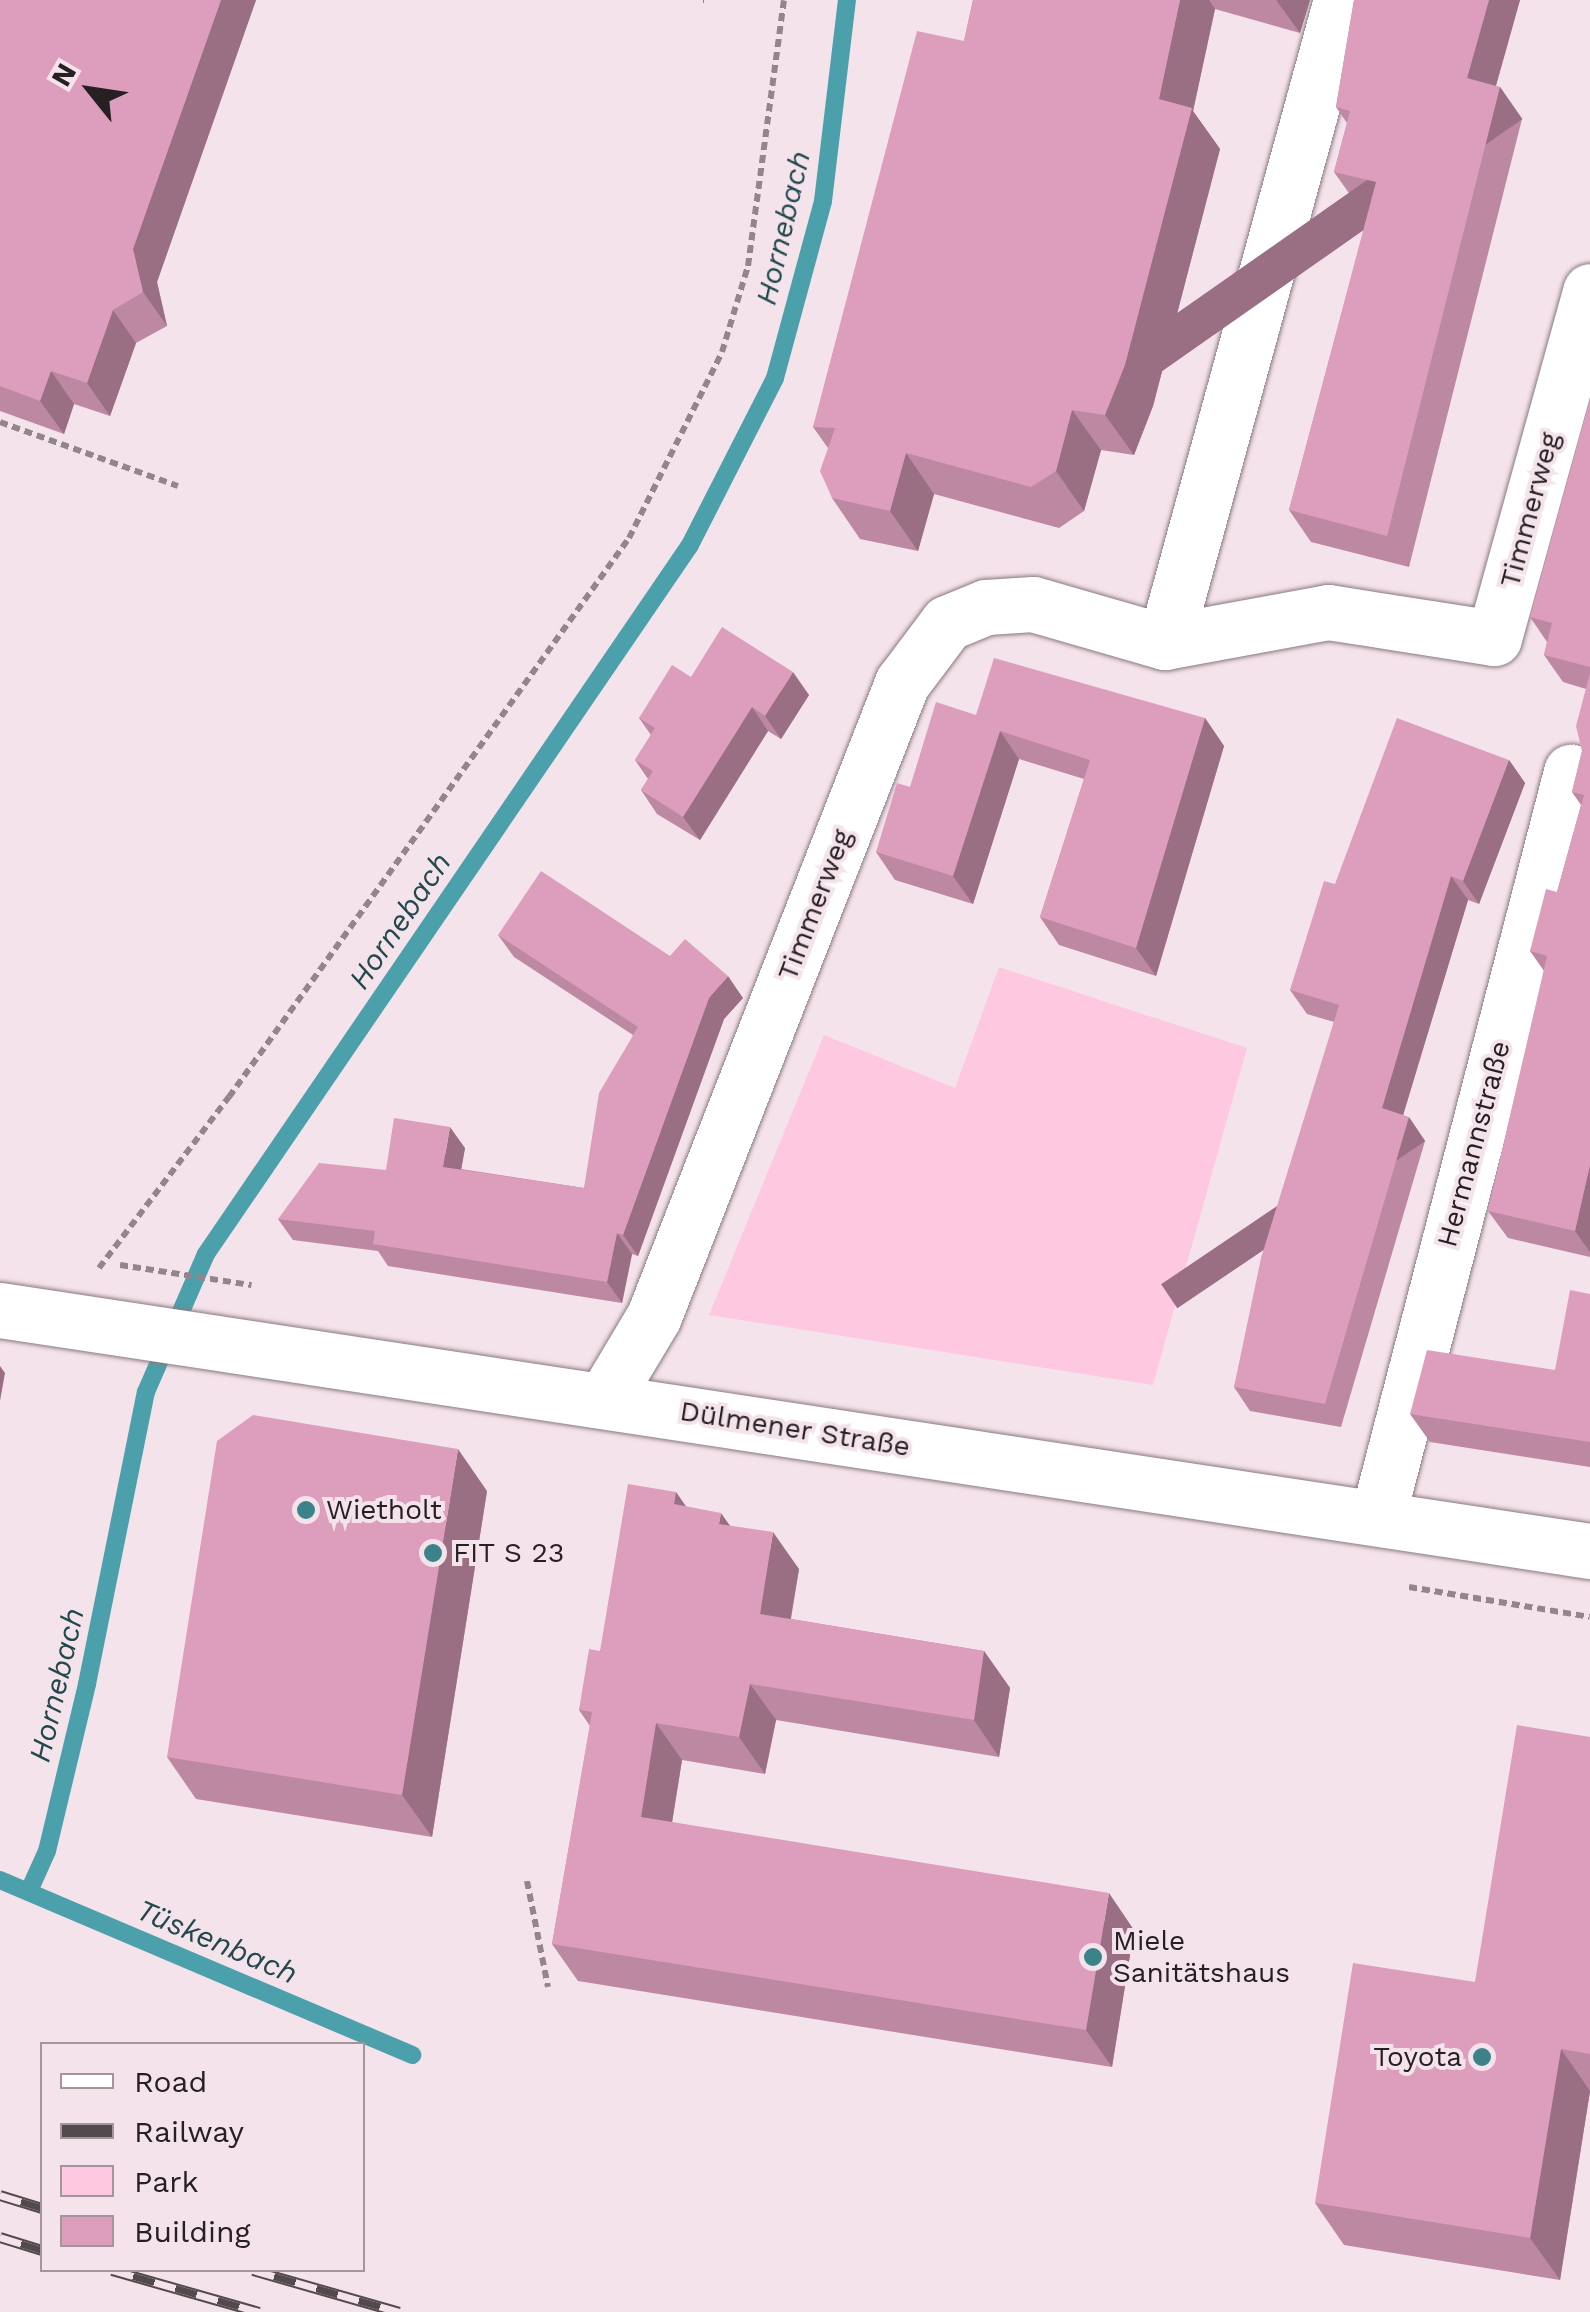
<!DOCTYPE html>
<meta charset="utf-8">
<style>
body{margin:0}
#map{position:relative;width:1590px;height:2312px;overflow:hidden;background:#f5e3eb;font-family:"Work Sans",sans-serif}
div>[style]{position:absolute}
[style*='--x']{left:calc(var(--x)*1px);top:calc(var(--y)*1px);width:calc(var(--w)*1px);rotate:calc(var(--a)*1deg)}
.green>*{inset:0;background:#fec8e1}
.stream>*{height:18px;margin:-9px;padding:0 9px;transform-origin:9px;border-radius:9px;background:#4ba0ab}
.path>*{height:6px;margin-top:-3px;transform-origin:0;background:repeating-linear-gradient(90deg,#92868c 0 8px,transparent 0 13px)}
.roads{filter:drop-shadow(0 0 2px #897980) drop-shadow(0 0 2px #897980)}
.minor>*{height:55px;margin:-27.5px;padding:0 27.5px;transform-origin:27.5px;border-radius:27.5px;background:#fff}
.rail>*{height:11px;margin-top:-5.5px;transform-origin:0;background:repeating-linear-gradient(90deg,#f5e3eb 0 22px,#534a4e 0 44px);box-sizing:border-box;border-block:2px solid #534a4e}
.wall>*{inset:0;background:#bd88a2}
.shaded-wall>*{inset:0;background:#9a6f84;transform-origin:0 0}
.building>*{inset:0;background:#dc9ebc}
.dots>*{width:28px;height:28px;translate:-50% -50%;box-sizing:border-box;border:5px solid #f5e3eb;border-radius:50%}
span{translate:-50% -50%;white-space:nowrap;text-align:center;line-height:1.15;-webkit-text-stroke:8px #f5e3eb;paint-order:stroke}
.street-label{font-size:28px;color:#262023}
.poi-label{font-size:28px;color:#262023}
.left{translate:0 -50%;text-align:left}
.right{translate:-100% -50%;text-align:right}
.water-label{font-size:30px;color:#20484d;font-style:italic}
.legend{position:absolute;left:40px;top:2042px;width:325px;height:230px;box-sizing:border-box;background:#f5e3eb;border:2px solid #a2959b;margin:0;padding:12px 18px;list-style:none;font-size:30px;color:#262023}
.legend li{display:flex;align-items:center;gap:20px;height:50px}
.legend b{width:50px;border:2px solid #a2959b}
.north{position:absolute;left:40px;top:40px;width:100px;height:100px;-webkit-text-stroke:8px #f5e3eb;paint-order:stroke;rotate:300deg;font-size:28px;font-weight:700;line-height:40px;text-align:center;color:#262023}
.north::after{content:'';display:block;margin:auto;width:35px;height:45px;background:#262023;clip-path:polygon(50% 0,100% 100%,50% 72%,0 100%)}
</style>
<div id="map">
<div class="green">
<i style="clip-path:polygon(999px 967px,1247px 1048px,1153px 1385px,709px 1315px,824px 1035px,955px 1088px)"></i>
</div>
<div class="stream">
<i style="--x:0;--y:1880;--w:448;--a:23"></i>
<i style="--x:29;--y:1891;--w:44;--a:-65.8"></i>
<i style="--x:47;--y:1851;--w:172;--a:-76.5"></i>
<i style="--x:87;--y:1684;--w:298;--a:-78.6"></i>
<i style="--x:146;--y:1392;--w:150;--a:-66.5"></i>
<i style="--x:206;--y:1254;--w:858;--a:-55.68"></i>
<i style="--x:690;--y:545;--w:187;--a:-63"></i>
<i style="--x:775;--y:378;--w:183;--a:-74.8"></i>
<i style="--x:823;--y:201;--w:202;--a:-83.2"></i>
</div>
<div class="path">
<i style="--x:703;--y:0;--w:1;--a:0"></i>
<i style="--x:0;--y:422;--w:189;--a:19.8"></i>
<i style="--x:120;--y:1265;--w:133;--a:8.7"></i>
<i style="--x:99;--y:1268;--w:215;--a:-52.8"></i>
<i style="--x:229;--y:1097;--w:687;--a:-54.41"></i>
<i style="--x:629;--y:538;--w:208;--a:-63.4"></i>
<i style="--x:722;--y:352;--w:90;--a:-73.2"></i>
<i style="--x:748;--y:266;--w:268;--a:-82.3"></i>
<i style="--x:1409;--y:1587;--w:183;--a:9.4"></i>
<i style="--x:527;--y:1881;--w:108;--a:78.8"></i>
</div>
<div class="roads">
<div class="minor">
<i style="--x:1165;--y:642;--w:666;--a:-74.67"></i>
<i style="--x:0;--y:1310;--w:1608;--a:8.62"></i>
<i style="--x:604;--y:1400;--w:98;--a:-59.2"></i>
<i style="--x:654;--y:1316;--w:680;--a:-68.61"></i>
<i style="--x:902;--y:683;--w:75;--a:-53.1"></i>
<i style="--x:947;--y:623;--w:42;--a:-22.3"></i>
<i style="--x:986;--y:607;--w:47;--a:-3.7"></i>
<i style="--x:1033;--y:604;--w:137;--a:16.1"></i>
<i style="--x:1165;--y:642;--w:166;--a:-10.4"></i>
<i style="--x:1328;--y:612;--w:168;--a:8.9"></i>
<i style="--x:1494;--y:638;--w:360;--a:-74.5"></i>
<i style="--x:1378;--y:1516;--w:769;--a:-75.46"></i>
</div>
</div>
<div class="rail">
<i style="--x:0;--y:2195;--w:44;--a:17.2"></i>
<i style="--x:0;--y:2237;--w:44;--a:17.2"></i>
<i style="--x:112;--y:2270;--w:153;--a:15.9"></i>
<i style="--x:253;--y:2270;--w:152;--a:16"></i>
</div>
<div class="wall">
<i style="clip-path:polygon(0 0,256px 0,157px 282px,167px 326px,136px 343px,110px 416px,74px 404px,64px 434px,0 411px)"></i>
<i style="clip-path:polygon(973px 0,1310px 0,1300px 33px,1215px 9px,1193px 111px,1220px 149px,1153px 406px,1134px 455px,1101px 450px,1084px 511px,1059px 528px,934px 494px,918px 551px,860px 539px,832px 498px,828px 448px,813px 427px,964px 41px)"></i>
<i style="clip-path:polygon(1354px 0,1520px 0,1496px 86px,1500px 87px,1522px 119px,1409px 567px,1311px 542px,1289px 510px,1370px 207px,1356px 203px,1334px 172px,1347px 123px,1336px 107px)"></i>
<i style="clip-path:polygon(1590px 399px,1590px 1257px,1508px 1238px,1488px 1211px,1544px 971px,1530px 951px,1557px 892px,1581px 805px,1572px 792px,1582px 751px,1586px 689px,1563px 682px,1544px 655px,1547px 642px,1530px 617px)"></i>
<i style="clip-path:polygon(691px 677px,809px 695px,781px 739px,768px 731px,700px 840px,657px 814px,641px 790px,648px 779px,635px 760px,651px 735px,639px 718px)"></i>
<i style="clip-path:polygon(976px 715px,1205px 718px,1224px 746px,1156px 976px,1059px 945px,1040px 917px,1084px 779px,1019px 759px,973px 904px,895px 880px,876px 852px,910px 787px)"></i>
<i style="clip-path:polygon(1509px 760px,1525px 783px,1479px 904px,1468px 900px,1403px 1115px,1425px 1141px,1341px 1427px,1250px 1411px,1234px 1387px,1334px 1022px,1307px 1014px,1290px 990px)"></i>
<i style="clip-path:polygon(498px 935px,670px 956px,743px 998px,724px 1019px,638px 1256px,632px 1254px,622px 1303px,388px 1266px,378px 1251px,293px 1240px,278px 1219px,386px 1170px,465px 1148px,461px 1169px,584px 1188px,633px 1035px,514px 957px)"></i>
<i style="clip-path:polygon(1590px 1294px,1590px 1467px,1430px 1442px,1410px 1414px,1555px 1370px)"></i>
<i style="clip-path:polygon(487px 1491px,432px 1837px,196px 1799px,167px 1757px)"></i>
<i style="clip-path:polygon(676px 1492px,686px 1507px,730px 1526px,799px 1569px,791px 1619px,984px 1651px,1010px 1688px,999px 1757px,776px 1720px,765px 1774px,682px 1760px,672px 1822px,1134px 1930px,1112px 2067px,578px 1981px,552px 1944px,590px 1726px,579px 1710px,600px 1651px)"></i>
<i style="clip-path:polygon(1590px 1737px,1590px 2091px,1560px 2280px,1344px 2245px,1315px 2203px,1475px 1982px)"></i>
</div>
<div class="shaded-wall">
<i style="clip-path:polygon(221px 0,256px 0,157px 282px,167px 326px,143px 292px,133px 249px)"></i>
<i style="clip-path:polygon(1180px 0,1209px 0,1215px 9px,1193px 111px,1220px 149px,1153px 406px,1134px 455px,1105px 415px,1159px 99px)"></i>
<i style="clip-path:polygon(1276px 0,1310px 0,1300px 33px)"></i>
<i style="clip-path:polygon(1489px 0,1520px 0,1489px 110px,1467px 78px)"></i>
<i style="left:1500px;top:87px;width:39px;height:463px;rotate:55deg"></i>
<i style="clip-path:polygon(113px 310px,136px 343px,110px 416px,87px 383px)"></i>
<i style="clip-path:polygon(51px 371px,74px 404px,64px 434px,40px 401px)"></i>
<i style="clip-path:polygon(1072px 410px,1101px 450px,1084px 511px,1056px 471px)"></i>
<i style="clip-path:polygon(906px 453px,934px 494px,918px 551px,890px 511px)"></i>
<i style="clip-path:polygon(793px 672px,809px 695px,781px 739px,765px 716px)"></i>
<i style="clip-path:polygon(752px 707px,768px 731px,700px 840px,683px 817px)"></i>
<i style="clip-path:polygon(1205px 718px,1224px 746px,1156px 976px,1136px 948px)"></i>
<i style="clip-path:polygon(1000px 731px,1019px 759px,973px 904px,953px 876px)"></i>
<i style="clip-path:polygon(1509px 760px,1525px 783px,1479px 904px,1463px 881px)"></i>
<i style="clip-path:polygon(1451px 876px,1468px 900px,1398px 1132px,1382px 1108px)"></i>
<i style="clip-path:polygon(728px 976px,743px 998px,724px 1019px,638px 1256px,623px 1235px,709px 998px)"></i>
<i style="left:1409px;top:1117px;width:29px;height:299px;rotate:56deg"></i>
<i style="clip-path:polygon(450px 1127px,465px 1148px,458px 1188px,443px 1167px)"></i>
<i style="clip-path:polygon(1590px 1165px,1590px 1252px,1575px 1231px)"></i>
<i style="clip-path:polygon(617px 1233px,632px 1254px,622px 1303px,607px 1282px)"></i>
<i style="clip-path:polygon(0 1366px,5px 1373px,0 1401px)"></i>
<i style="clip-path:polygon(458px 1449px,487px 1491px,432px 1837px,402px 1795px)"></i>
<i style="clip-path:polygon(676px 1492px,701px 1528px,674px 1504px)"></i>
<i style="clip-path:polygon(721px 1513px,747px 1550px,719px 1524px)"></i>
<i style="clip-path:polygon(773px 1532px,799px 1569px,785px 1651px,760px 1614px)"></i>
<i style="clip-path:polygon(984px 1651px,1010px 1688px,999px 1757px,974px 1720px)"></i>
<i style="clip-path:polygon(750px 1684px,776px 1720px,765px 1774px,739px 1737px)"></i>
<i style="clip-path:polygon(656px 1723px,682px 1760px,667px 1854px,641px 1817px)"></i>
<i style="clip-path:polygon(1109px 1893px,1134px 1930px,1112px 2067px,1086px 2030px)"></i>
<i style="clip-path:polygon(1561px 2049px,1590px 2091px,1560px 2280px,1530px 2238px)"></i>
</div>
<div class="building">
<i style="clip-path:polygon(0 0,221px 0,133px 249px,143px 292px,113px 310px,87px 383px,51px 371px,40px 401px,0 386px)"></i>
<i style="clip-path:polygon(973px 0,1180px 0,1159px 99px,1192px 108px,1125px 365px,1105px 415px,1072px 410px,1056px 471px,1031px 487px,906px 453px,890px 511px,832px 498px,820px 471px,835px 428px,813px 427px,917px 31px,964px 41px)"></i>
<i style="clip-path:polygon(1354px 0,1489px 0,1467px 78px,1500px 87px,1387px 536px,1289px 510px,1376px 182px,1334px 172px,1350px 111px,1336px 107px)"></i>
<i style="clip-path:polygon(1590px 399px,1590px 667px,1544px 655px,1552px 623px,1530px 617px)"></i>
<i style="clip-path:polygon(722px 627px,793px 672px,765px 716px,752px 707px,683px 817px,641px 790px,653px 771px,635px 760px,655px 728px,639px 718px,672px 665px,691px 677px)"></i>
<i style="clip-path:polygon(994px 658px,1205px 718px,1136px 948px,1040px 917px,1090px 760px,1000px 731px,953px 876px,876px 852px,897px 783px,910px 787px,936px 702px,976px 715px)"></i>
<i style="clip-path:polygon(1590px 673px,1590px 1165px,1575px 1231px,1488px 1211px,1547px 956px,1530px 951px,1546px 889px,1557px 892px,1584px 795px,1572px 792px,1582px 751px,1576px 726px)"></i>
<i style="clip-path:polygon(1397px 718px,1509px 760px,1463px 881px,1451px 876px,1382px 1108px,1409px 1117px,1325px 1404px,1234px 1387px,1261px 1258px,1339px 1005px,1290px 990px,1324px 881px,1335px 884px)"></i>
<i style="clip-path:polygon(541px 871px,670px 956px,685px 939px,728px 976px,709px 998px,623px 1235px,617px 1233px,607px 1282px,373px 1244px,375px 1231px,278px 1219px,319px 1163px,386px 1170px,394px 1118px,450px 1127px,443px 1167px,584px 1188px,599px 1093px,638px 1027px,498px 935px)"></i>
<i style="clip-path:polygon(1570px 1290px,1590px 1294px,1590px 1442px,1410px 1414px,1427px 1350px,1555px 1370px)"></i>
<i style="clip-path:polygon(253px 1415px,458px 1449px,402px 1795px,167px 1757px,217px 1441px)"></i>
<i style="clip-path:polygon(628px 1484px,676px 1492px,674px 1504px,721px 1513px,719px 1524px,773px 1532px,760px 1614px,984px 1651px,974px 1720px,750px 1684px,739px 1737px,656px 1723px,641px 1817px,1109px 1893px,1086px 2030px,552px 1944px,592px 1712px,579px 1710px,589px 1649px,600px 1651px)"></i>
<i style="clip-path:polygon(1517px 1725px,1590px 1737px,1590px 2054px,1561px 2049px,1530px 2238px,1315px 2203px,1353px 1963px,1475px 1982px)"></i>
</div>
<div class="dots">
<i style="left:306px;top:1510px;background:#3b828b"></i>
<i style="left:433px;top:1553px;background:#3b828b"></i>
<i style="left:1093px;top:1957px;background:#3b828b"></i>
<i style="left:1482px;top:2057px;background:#3b828b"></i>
</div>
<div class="street-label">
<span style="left:1530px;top:510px;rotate:-75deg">Timmerweg</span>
<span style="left:815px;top:905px;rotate:-69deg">Timmerweg</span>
<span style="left:1474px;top:1144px;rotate:-75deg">Hermannstraße</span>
<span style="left:795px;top:1429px;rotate:9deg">Dülmener Straße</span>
</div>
<div class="poi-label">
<span class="left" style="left:326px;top:1510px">Wietholt</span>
<span class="left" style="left:453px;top:1553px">FIT S 23</span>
<span class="left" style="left:1113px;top:1957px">Miele<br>Sanitätshaus</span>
<span class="right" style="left:1462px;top:2057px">Toyota</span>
</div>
<div class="water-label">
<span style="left:783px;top:228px;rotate:-77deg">Hornebach</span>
<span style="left:400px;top:921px;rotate:-56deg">Hornebach</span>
<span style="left:57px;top:1685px;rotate:-77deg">Hornebach</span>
<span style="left:217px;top:1942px;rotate:23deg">Tüskenbach</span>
</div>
<ul class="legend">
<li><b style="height:12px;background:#fff"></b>Road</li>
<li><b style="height:12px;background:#534a4e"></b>Railway</li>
<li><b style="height:28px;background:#fec8e1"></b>Park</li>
<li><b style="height:28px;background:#dc9ebc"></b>Building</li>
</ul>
<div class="north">N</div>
</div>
